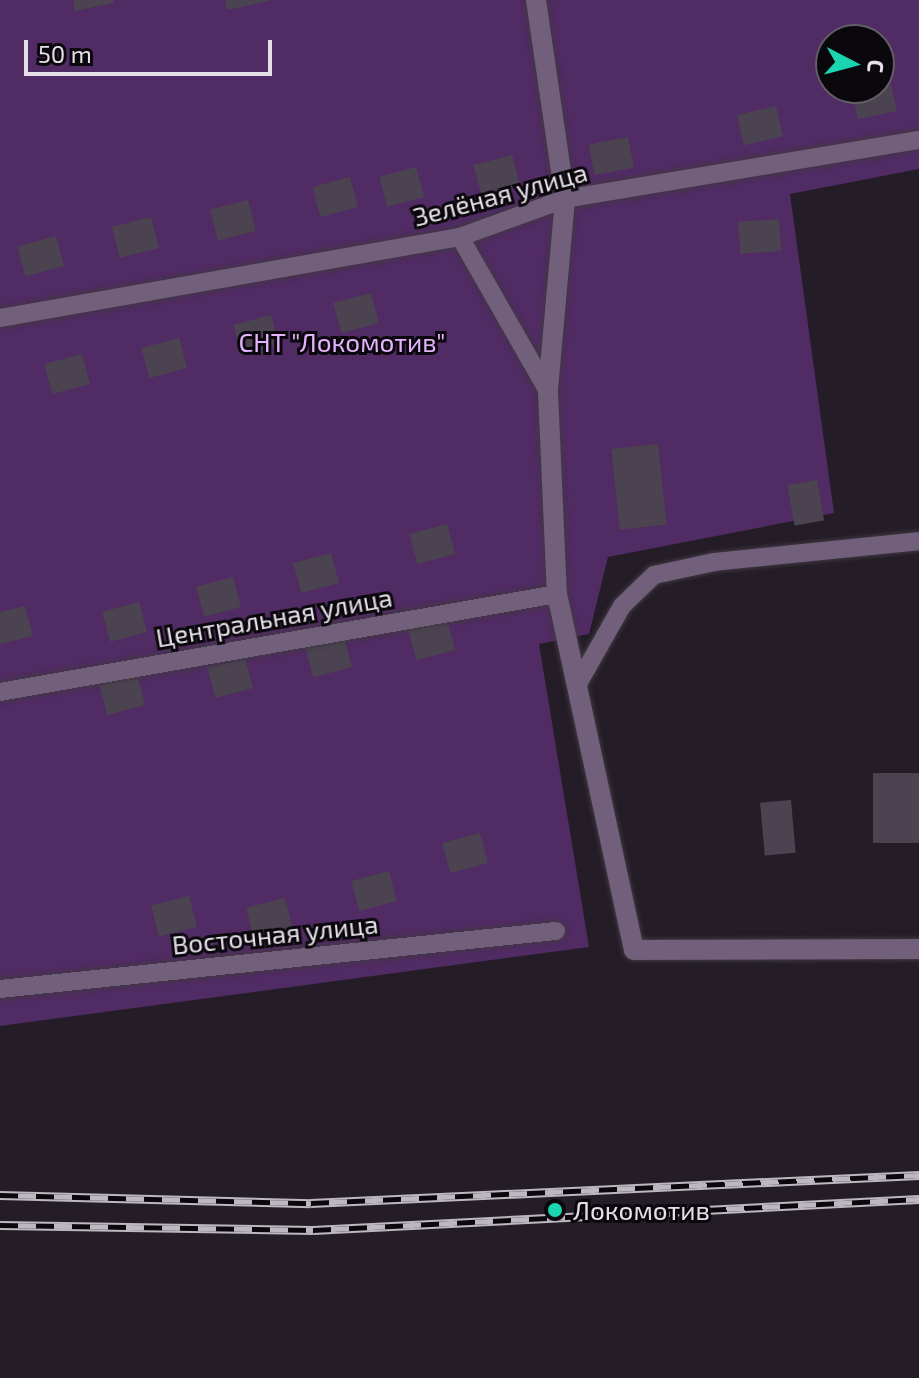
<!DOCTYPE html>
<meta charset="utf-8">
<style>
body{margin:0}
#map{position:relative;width:919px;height:1378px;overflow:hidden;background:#241d27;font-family:"Exo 2",sans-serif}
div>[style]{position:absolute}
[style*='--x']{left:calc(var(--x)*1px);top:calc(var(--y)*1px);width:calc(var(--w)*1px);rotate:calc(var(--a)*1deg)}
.green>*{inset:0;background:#512b63}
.building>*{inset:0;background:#4b4450;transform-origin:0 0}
.roads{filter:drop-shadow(0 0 2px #3f3842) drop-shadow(0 0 2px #3f3842)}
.lane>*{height:18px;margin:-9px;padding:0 9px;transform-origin:9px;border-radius:9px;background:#715f7b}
.street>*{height:20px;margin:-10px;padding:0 10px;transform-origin:10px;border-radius:10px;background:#715f7b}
.rail>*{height:9px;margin-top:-4.5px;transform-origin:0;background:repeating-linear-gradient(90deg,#0b080d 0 18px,#bdb7c0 0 36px);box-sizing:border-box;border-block:2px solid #bdb7c0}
.dots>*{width:22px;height:22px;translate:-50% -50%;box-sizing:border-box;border:4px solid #0b080d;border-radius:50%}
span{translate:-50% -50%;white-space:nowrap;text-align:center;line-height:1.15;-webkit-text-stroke:6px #0b080d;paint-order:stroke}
.street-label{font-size:26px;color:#e5e0e8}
.park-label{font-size:26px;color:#e3b3fc}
.poi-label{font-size:26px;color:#e5e0e8}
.left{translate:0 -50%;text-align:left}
.north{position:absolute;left:815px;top:24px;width:80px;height:80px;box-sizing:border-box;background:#0b080d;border:2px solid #625e65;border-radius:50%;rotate:96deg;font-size:22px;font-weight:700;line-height:32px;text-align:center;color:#e5e0e8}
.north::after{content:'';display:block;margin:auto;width:28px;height:36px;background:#1bd5b1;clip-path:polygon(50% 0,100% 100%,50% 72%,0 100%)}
.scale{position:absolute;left:24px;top:40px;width:248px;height:36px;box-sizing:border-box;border:4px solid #e5e0e8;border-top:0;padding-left:10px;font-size:24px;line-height:28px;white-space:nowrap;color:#e5e0e8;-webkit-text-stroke:6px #0b080d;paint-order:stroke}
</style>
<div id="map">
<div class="green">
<i style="clip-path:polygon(evenodd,0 0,919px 0,919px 169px,790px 194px,834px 513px,608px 557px,589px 634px,539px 644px,589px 947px,0 1026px,0 0,831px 40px,879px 40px,879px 88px,831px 88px,831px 40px)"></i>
</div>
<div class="building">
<i style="clip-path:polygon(73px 0,113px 0,114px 3px,75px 11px)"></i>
<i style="clip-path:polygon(225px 0,269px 0,269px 1px,227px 10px)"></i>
<i style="clip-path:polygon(890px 80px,897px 111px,858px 119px,851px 89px,879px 88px,879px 82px)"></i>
<i style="left:776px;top:106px;width:31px;height:40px;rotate:77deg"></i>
<i style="left:628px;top:137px;width:31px;height:40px;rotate:79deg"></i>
<i style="left:512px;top:155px;width:31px;height:40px;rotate:75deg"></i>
<i style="left:416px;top:167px;width:31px;height:38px;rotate:75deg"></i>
<i style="left:350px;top:177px;width:31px;height:39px;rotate:75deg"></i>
<i style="left:248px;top:200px;width:32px;height:39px;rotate:76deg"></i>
<i style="left:151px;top:217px;width:32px;height:40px;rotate:76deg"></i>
<i style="left:779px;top:219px;width:32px;height:41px;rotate:86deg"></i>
<i style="left:56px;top:236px;width:31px;height:40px;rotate:75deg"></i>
<i style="left:371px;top:293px;width:31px;height:39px;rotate:75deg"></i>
<i style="left:271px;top:315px;width:31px;height:39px;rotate:75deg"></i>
<i style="left:179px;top:338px;width:31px;height:39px;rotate:75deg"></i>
<i style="left:82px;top:354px;width:31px;height:39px;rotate:75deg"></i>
<i style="left:658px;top:444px;width:81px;height:47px;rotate:84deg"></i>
<i style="left:817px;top:480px;width:41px;height:30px;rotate:80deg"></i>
<i style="left:447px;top:524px;width:31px;height:39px;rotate:75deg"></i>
<i style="left:331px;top:553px;width:31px;height:39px;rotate:75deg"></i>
<i style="left:233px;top:577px;width:31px;height:38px;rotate:75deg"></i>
<i style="left:139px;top:602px;width:31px;height:38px;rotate:75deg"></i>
<i style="clip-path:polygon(25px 606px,33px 636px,0 644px,0 612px)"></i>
<i style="left:447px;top:620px;width:31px;height:40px;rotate:75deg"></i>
<i style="left:344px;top:637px;width:31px;height:40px;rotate:75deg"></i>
<i style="left:245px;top:658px;width:31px;height:39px;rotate:75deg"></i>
<i style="left:137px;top:675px;width:31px;height:39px;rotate:75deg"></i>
<i style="left:919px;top:773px;width:70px;height:46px;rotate:90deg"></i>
<i style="left:791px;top:800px;width:53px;height:31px;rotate:85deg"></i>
<i style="left:480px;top:833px;width:31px;height:39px;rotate:75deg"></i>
<i style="left:389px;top:871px;width:31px;height:39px;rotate:75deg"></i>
<i style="left:189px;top:896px;width:32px;height:39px;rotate:76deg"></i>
<i style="left:285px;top:898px;width:32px;height:40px;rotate:76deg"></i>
</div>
<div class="roads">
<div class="lane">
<i style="--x:460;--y:237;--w:177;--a:60.3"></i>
<i style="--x:0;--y:318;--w:467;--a:-10"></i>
<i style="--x:460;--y:237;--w:112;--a:-19.9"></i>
<i style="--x:565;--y:199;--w:359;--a:-9.5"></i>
<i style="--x:579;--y:682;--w:87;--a:-60.5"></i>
<i style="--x:622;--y:606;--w:45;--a:-44.1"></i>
<i style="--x:654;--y:575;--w:61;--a:-12.2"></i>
<i style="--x:714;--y:562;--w:206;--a:-5.8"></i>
<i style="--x:0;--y:692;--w:566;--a:-9.98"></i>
<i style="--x:0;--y:989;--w:559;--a:-5.96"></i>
</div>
<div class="street">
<i style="--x:536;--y:0;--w:201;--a:81.7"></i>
<i style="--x:565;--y:199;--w:193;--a:95.1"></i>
<i style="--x:548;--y:391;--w:203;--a:87.5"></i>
<i style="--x:557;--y:594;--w:364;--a:77.8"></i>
<i style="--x:634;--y:950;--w:285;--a:-0.2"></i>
</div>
</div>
<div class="rail">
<i style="--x:0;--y:1195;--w:311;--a:1.5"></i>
<i style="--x:311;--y:1203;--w:609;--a:-2.64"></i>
<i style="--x:0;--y:1225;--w:313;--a:0.9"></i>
<i style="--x:313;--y:1230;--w:607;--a:-2.93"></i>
</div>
<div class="dots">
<i style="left:555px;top:1210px;background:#1bd5b1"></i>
</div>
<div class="street-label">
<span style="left:500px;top:194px;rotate:-15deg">Зелёная улица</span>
<span style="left:274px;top:617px;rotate:-10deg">Центральная улица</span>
<span style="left:275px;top:934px;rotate:-6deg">Восточная улица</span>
</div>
<div class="park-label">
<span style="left:342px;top:342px">СНТ "Локомотив"</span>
</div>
<div class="poi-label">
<span class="left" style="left:573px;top:1210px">Локомотив</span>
</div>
<div class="north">С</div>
<div class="scale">50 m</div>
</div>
